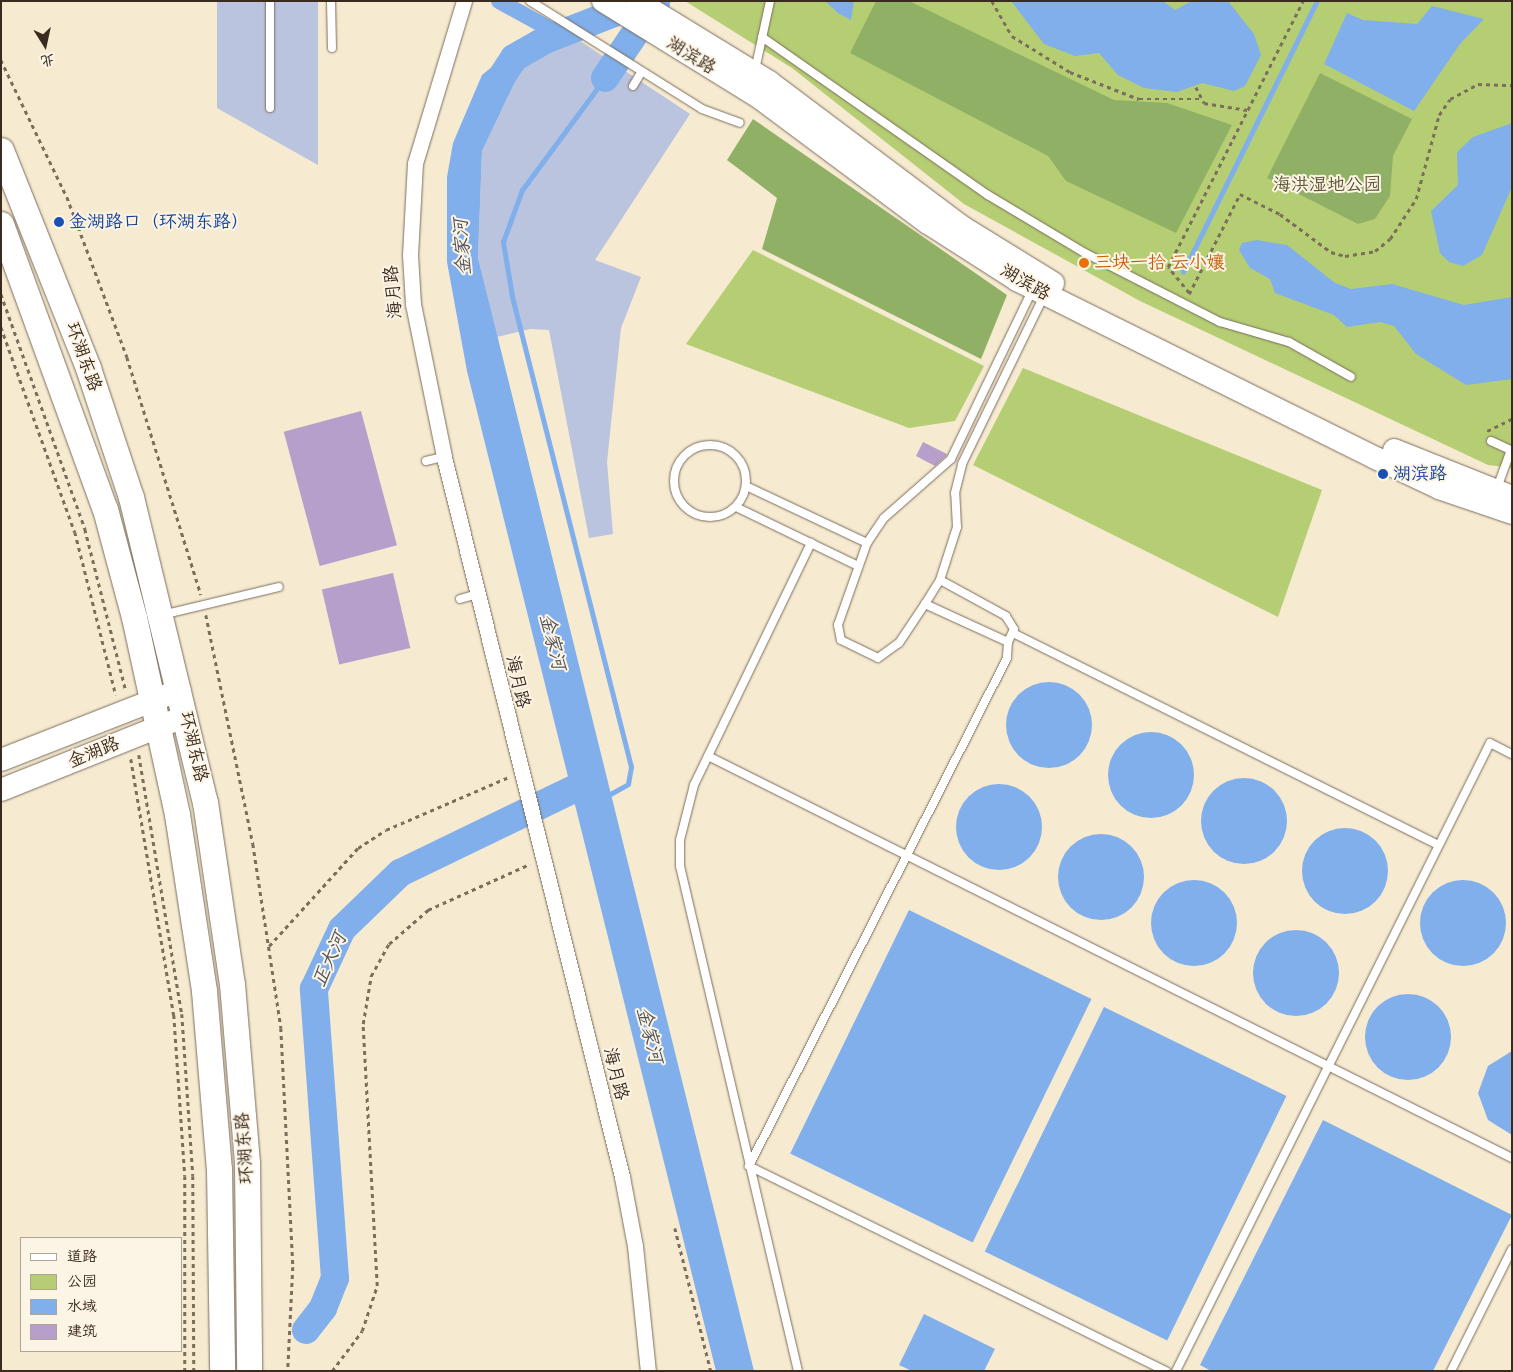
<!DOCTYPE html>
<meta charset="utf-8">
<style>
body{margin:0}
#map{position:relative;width:1513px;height:1372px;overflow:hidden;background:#f6ead1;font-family:Mynerve,"LXGW WenKai TC",sans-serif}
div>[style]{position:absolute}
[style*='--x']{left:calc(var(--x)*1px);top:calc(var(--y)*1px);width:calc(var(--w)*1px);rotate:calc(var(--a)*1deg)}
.industrial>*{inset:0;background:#bac4de}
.green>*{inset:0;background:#b5ce73}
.forest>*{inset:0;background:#90b165}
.water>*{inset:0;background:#80afeb;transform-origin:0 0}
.round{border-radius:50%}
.stream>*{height:4.5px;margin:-2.25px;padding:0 2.25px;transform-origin:2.25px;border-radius:2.25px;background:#80afeb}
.canal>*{height:16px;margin:-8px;padding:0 8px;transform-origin:8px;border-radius:8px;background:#80afeb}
.river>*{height:28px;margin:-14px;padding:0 14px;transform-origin:14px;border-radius:14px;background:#80afeb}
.building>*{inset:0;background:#b6a0cb;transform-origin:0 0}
.path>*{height:2.5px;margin-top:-1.25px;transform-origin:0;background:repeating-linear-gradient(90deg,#7c6d5d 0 4px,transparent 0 8px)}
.roads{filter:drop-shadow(0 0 1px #7c6d5d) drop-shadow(0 0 1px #7c6d5d)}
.service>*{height:8px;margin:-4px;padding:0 4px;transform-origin:4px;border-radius:4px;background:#fff}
.service>.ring{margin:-4px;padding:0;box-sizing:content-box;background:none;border:8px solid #fff;border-radius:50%}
.minor>*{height:15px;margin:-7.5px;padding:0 7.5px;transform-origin:7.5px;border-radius:7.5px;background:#fff}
.secondary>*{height:22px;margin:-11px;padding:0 11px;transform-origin:11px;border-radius:11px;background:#fff}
.primary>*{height:25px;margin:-12.5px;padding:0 12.5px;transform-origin:12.5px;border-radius:12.5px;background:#fff}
.dots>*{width:14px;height:14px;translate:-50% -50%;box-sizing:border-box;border:2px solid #fcf5e5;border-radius:50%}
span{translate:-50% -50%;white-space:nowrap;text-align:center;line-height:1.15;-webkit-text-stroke:4px #fcf5e5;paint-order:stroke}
.street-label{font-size:18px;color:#3b2a1e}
.park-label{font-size:18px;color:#5a5333}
.transit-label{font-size:18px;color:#164399}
.left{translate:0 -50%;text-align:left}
.food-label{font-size:18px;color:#c56008}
.water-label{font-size:19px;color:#50525c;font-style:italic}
.frame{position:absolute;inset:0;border:2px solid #3b2a1e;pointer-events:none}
.legend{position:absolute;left:20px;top:1237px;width:162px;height:115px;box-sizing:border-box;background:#fcf5e5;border:1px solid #afa495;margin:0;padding:6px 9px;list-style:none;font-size:15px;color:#3b2a1e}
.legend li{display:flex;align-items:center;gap:10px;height:25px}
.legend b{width:25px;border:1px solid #afa495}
.north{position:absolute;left:20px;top:20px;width:50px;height:50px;-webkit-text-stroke:4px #fcf5e5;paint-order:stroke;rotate:170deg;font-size:14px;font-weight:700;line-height:20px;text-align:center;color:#3b2a1e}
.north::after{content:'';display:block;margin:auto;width:18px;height:22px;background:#3b2a1e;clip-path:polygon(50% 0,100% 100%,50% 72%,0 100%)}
</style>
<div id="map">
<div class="industrial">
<i style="clip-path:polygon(217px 1px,318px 1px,318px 165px,217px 108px)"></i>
<i style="clip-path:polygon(550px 21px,690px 114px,595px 260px,641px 277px,621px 328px,607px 462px,613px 534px,589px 538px,549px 330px,530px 329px,497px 337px,478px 258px,482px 151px,523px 65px,555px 45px,542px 37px)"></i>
</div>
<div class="green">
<i style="clip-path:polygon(685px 1px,1512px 1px,1512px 468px,1488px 465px,1140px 301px,964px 204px,792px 68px)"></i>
<i style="clip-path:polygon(753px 250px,984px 366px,955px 421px,909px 428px,686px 344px)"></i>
<i style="clip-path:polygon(1023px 368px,1322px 490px,1278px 617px,973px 465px)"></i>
</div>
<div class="forest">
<i style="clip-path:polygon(876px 1px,909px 1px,1114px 100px,1167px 103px,1232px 125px,1176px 233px,1066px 181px,1048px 156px,850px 53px)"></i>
<i style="clip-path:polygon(1320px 73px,1412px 119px,1393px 156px,1390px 196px,1375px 219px,1358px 224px,1267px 178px)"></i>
<i style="clip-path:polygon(753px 119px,1007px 295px,981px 359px,762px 249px,777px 198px,727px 160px)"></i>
</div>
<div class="water">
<i style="clip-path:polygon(825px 1px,854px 1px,851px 20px,838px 13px)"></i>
<i style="clip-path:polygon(1011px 1px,1163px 1px,1175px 10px,1192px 1px,1228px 1px,1254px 34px,1261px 55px,1245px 86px,1234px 91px,1202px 83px,1177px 92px,1144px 88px,1118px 75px,1099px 53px,1075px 56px,1044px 44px)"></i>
<i style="clip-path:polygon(1432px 6px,1484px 19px,1460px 44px,1414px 111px,1324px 64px,1347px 13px,1363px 20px,1417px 24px)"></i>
<i style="clip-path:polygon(515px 48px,523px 65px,482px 151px,478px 258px,754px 1371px,716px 1371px,467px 371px,447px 262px,447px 177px,453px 143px,482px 75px)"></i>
<i style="clip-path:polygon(1512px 123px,1512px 187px,1482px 255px,1463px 266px,1449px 262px,1440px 253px,1431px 211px,1458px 185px,1457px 152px,1473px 137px)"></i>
<i style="clip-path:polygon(1257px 240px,1287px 245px,1335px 283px,1351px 289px,1392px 284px,1464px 305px,1512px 297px,1512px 379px,1466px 385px,1416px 354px,1394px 326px,1380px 322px,1347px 327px,1334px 315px,1275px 293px,1270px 279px,1250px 268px,1239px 250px,1242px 243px)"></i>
<i class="round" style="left:1006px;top:682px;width:86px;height:86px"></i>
<i class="round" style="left:1108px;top:732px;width:86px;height:86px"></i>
<i class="round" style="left:1201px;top:778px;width:86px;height:86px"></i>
<i class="round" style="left:956px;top:784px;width:86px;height:86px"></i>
<i class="round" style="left:1302px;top:828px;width:86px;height:86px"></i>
<i class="round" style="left:1058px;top:834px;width:86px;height:86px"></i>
<i class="round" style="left:1151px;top:880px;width:86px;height:86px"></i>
<i class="round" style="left:1420px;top:880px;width:86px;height:86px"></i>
<i style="left:909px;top:910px;width:203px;height:271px;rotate:26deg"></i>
<i class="round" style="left:1253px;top:930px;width:86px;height:86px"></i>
<i class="round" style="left:1365px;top:994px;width:86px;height:86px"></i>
<i style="left:1104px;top:1007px;width:203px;height:272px;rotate:26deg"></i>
<i style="clip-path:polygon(1512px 1051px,1512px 1135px,1488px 1120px,1478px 1093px,1488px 1066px)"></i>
<i style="clip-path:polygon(1323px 1120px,1512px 1215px,1433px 1371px,1211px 1371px,1200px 1365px)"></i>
<i style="clip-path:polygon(924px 1314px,995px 1349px,984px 1371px,912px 1371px,899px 1365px)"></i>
</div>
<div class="stream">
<i style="--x:1183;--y:272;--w:302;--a:-63.7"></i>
<i style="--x:605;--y:797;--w:26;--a:-29"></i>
<i style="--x:628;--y:784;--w:17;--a:-80"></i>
<i style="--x:631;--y:767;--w:486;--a:-104.2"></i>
<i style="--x:512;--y:296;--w:55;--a:-99.5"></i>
<i style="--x:503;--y:242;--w:55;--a:-69.9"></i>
<i style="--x:522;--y:190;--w:139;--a:-53.5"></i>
</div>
<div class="canal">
<i style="--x:499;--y:1;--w:68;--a:28.8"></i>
</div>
<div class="river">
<i style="--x:605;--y:78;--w:92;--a:-56.1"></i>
<i style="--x:497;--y:84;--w:31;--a:-57"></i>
<i style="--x:514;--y:58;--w:36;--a:-30"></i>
<i style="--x:545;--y:40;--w:102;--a:-21.3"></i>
<i style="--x:306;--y:1330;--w:28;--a:-52"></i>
<i style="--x:323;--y:1308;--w:32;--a:-68"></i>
<i style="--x:335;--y:1278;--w:290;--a:-94.2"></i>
<i style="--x:314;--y:989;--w:66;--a:-65"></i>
<i style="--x:342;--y:929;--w:81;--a:-44"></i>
<i style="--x:400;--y:873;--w:209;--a:-25.8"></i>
</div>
<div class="building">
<i style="left:361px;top:411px;width:139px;height:80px;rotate:75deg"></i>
<i style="clip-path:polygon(923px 442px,947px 454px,946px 456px,935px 466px,916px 456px)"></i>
<i style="left:393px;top:573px;width:77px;height:73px;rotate:77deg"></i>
</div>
<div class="path">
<i style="--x:992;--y:1;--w:40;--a:60.3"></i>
<i style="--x:1012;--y:36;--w:68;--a:31.8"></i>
<i style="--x:1070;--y:72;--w:74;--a:21.4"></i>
<i style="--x:1139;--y:99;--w:62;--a:0"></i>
<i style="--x:1;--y:60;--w:152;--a:64.3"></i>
<i style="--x:67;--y:197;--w:171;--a:69.4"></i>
<i style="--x:127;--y:357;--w:249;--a:72.7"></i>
<i style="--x:1196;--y:87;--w:18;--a:63"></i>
<i style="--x:1204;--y:103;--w:44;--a:9.2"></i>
<i style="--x:1189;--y:293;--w:33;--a:-129"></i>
<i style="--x:1168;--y:267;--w:298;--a:-63.1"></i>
<i style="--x:1;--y:294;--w:250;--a:70.3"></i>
<i style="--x:85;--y:529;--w:167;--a:75.8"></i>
<i style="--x:1189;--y:294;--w:112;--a:-63"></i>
<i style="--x:1240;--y:194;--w:45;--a:26.6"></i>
<i style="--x:1280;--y:214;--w:64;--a:36.7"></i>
<i style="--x:1331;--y:252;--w:15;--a:16"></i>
<i style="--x:1345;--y:256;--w:30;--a:-9"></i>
<i style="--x:1375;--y:251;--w:19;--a:-39"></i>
<i style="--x:1390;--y:239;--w:48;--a:-57"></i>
<i style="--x:1416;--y:199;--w:87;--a:-74.7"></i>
<i style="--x:1439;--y:115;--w:19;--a:-55"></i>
<i style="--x:1450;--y:99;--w:32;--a:-28"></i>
<i style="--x:1478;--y:84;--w:34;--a:2"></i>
<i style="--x:1;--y:327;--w:218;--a:70.2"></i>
<i style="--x:75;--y:532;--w:168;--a:75.9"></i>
<i style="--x:1487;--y:431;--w:28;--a:-26"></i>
<i style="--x:206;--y:615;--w:234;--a:78.4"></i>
<i style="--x:253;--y:844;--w:186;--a:81.3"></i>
<i style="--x:281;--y:1028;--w:239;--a:87.1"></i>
<i style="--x:293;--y:1267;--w:104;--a:92.8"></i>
<i style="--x:139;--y:755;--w:263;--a:80.6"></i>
<i style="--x:182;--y:1014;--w:162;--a:86.1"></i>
<i style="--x:193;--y:1176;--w:195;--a:89.7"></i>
<i style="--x:131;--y:759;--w:260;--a:80.5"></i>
<i style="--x:174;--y:1015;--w:161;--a:86.1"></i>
<i style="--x:185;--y:1176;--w:195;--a:90"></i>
<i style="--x:269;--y:946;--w:132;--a:-47.8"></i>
<i style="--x:358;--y:848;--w:33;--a:-33"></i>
<i style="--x:386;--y:830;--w:134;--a:-23.3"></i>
<i style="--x:675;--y:1228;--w:147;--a:75.9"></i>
<i style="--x:332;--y:1371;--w:50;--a:-53.1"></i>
<i style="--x:362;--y:1331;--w:47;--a:-71.6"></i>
<i style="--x:377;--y:1286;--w:262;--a:-93.1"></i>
<i style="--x:363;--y:1024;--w:49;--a:-80.5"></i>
<i style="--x:371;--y:976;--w:37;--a:-61"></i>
<i style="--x:389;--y:944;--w:52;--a:-41.1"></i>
<i style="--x:428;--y:910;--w:112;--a:-24.3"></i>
</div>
<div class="roads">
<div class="service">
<i style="--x:270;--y:1;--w:107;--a:90"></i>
<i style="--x:331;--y:1;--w:47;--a:88.8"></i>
<i style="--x:530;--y:1;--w:203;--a:32.1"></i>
<i style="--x:702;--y:109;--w:40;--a:20.2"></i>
<i style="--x:762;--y:37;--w:276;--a:35"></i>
<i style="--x:988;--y:195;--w:113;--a:30.9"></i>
<i style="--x:1085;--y:253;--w:152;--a:27.1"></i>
<i style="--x:1220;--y:322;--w:72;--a:16.2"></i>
<i style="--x:1289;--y:342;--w:71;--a:29.4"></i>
<i style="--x:755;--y:70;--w:71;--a:-77.7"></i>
<i style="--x:633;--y:86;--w:17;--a:-59"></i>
<i style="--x:1491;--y:441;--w:23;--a:25"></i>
<i class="ring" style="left:674px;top:445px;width:64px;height:64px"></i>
<i style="--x:426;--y:461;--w:18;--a:-13"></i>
<i style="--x:746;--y:486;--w:134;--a:25.2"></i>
<i style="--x:867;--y:543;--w:30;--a:-56"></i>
<i style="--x:884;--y:518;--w:89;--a:-41.4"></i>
<i style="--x:951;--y:459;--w:187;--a:-64.3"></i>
<i style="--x:1497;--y:488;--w:40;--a:-69.8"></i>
<i style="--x:736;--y:507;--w:136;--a:25.8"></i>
<i style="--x:867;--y:543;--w:87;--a:109.5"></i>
<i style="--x:838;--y:625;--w:15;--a:79"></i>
<i style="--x:841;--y:640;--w:41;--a:25.9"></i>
<i style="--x:878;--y:658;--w:26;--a:-36"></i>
<i style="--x:899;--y:643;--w:47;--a:-56.3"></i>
<i style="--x:925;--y:604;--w:91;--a:24.6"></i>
<i style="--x:1008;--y:642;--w:14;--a:-65"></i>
<i style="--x:1014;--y:629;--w:15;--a:-122"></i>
<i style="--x:1006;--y:616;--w:75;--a:-151.4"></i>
<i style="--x:940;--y:580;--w:56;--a:-72.2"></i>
<i style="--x:957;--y:527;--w:34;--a:-93"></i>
<i style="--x:955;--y:493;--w:30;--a:-76"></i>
<i style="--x:962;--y:464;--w:187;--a:-64"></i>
<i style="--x:460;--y:599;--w:18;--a:-16"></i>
<i style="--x:925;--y:604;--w:28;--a:-58"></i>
<i style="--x:162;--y:615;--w:120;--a:-13.5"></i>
<i style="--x:1013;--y:633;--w:475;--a:26.5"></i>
<i style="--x:1008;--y:642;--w:16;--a:94"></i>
<i style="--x:1007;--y:658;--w:570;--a:116.92"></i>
<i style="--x:749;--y:1166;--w:465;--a:26.2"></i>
<i style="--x:708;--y:756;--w:899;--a:26.57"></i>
<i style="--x:798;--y:1371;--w:519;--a:-103.15"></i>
<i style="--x:680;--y:866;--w:26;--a:-90"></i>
<i style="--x:680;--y:840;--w:57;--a:-75.7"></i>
<i style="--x:694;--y:785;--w:269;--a:-64.2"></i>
<i style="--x:1176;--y:1371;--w:702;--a:-63.43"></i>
<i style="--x:1490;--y:743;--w:25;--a:27"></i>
<i style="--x:1451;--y:1371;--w:136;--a:-63.4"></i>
</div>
<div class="minor">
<i style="--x:464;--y:1;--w:169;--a:106.8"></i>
<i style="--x:415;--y:163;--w:92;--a:93.1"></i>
<i style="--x:410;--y:255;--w:49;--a:86.5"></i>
<i style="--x:413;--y:304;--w:156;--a:78.5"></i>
<i style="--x:444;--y:457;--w:742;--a:76.11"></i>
<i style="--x:622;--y:1177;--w:70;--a:79.3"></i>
<i style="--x:635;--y:1246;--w:126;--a:84.1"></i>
</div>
<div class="secondary">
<i style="--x:603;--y:1;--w:185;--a:31.7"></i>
<i style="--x:760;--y:98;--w:209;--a:36.7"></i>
<i style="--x:928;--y:223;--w:106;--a:32.6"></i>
<i style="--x:1017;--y:280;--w:403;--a:26.4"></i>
<i style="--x:1378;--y:459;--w:68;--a:25.4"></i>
<i style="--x:1439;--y:488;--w:77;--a:18.9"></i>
<i style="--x:637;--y:1;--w:155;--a:31.5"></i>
<i style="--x:769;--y:82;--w:241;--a:36.9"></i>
<i style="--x:962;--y:227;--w:107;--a:31.6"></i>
<i style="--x:1394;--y:450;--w:127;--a:21.7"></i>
<i style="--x:1;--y:760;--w:192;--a:-21.4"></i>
<i style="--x:1;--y:790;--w:199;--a:-21.8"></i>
</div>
<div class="primary">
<i style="--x:1;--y:150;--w:235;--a:68.2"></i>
<i style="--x:88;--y:368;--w:136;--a:71.6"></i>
<i style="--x:131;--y:497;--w:314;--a:76.4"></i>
<i style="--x:205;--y:802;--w:184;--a:81.6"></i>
<i style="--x:232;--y:984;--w:180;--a:85.2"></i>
<i style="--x:247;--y:1163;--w:208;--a:89.4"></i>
<i style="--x:1;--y:224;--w:303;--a:70"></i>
<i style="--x:105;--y:509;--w:112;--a:75"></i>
<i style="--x:134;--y:617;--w:202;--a:77.7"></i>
<i style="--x:177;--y:814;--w:179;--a:81.3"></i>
<i style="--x:204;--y:991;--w:179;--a:85.2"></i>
<i style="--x:219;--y:1169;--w:202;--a:89.1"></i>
</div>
</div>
<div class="dots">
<i style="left:59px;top:222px;background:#1a4fb4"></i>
<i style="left:1084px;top:263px;background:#e8710a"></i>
<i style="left:1383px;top:474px;background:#1a4fb4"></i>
</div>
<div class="street-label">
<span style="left:691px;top:56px;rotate:32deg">湖滨路</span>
<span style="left:1025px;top:283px;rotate:30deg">湖滨路</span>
<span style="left:394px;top:292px;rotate:-95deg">海月路</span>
<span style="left:83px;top:357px;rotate:70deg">环湖东路</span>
<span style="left:517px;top:682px;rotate:77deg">海月路</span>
<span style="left:193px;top:747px;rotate:77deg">环湖东路</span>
<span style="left:94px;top:753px;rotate:-22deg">金湖路</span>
<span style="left:615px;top:1074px;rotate:76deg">海月路</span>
<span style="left:245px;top:1148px;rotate:-94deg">环湖东路</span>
</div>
<div class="park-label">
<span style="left:1327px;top:185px">海洪湿地公园</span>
</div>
<div class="transit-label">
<span class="left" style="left:69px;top:222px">金湖路口（环湖东路）</span>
<span class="left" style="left:1393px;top:474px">湖滨路</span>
</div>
<div class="food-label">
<span class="left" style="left:1094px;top:263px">三块一拾 云小孃</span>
</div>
<div class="water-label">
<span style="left:463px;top:247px;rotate:-94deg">金家河</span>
<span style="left:552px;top:642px;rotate:76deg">金家河</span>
<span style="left:330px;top:960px;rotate:-66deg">正大河</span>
<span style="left:649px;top:1035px;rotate:76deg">金家河</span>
</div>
<div class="frame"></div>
<ul class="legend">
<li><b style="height:6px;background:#fff"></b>道路</li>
<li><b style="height:14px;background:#b5ce73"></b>公园</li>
<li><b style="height:14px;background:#80afeb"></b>水域</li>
<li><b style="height:14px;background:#b6a0cb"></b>建筑</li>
</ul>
<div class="north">北</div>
</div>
